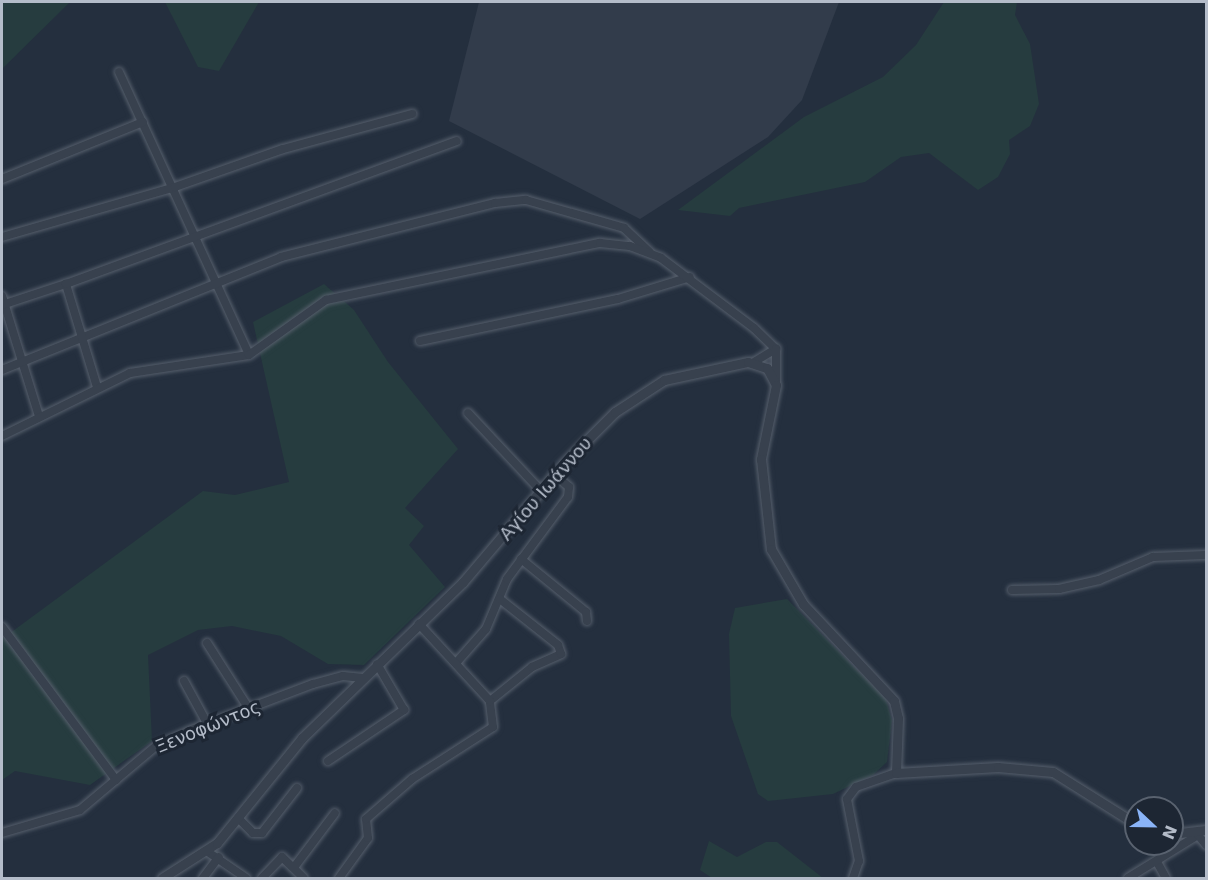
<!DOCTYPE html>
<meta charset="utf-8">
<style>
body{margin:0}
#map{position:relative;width:1208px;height:880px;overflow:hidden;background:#242f3e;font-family:"DejaVu Sans",sans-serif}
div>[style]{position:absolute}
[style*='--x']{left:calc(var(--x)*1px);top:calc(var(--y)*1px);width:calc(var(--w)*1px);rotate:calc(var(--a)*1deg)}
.airport>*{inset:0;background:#323c4b}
.green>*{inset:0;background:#263c3f}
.roads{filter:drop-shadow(0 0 2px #565f6c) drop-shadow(0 0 2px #565f6c)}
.minor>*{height:8px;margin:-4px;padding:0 4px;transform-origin:4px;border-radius:4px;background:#38414e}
.tertiary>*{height:9px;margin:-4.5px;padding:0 4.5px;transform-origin:4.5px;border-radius:4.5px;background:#38414e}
span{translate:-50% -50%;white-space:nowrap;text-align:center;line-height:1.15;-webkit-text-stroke:6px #1d2633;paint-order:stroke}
.street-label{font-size:18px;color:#b4bcc9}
.frame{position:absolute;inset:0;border:3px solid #b4bcc9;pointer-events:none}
.north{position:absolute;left:1124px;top:796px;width:60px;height:60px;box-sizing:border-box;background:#1d2633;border:2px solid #59626f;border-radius:50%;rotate:112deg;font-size:16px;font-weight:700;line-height:24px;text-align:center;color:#b4bcc9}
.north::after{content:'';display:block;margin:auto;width:21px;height:27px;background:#8ab4f8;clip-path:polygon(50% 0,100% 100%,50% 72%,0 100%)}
</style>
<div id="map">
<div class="airport">
<i style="clip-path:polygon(479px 2px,839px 2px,802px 100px,768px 137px,640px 219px,449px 121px)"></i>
</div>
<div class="green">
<i style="clip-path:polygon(2px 2px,70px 2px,2px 69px)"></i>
<i style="clip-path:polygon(165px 2px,259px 2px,219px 71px,198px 67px)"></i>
<i style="clip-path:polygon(944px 2px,1017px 2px,1015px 15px,1030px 44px,1039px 104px,1030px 126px,1009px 140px,1010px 154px,998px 177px,978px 190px,929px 153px,901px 157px,865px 182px,739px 208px,730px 216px,678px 210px,804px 117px,883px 77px,916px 45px)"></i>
<i style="clip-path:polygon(324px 284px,354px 310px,388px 362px,458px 449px,405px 508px,424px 526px,409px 545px,445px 587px,364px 665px,328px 664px,281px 636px,232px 626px,198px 630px,148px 655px,152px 741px,90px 785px,15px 771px,2px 780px,2px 639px,203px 491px,235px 495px,289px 482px,253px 322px)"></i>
<i style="clip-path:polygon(787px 599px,886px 699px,892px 721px,887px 762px,873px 775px,833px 794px,768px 801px,758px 794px,731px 716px,729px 634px,735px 608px)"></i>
<i style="clip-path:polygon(709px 841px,737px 857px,766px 842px,777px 842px,823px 878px,712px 878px,700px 870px)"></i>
</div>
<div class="roads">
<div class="minor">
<i style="--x:119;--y:72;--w:311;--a:65.3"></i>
<i style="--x:2;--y:179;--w:152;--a:-22"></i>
<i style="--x:2;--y:237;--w:180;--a:-16.1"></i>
<i style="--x:175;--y:187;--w:114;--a:-19.4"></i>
<i style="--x:283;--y:149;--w:134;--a:-15.2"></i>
<i style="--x:2;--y:296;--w:126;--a:72.9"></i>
<i style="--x:2;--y:305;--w:67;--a:-18.2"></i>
<i style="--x:420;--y:341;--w:202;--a:-12"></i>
<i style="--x:618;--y:299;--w:75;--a:-17"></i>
<i style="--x:754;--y:362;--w:26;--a:-31"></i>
<i style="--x:2;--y:370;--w:301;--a:-22"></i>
<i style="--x:281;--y:257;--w:221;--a:-14.2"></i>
<i style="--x:495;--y:203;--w:31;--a:-6"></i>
<i style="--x:526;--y:200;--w:102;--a:15.9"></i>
<i style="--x:624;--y:228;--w:35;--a:43"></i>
<i style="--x:97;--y:387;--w:108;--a:-106.8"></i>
<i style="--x:66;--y:284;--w:416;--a:-20.1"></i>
<i style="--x:468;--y:413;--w:105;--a:46.9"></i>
<i style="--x:2;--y:436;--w:143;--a:-26.2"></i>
<i style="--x:130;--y:373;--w:120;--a:-8.6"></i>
<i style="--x:249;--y:355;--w:95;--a:-35.5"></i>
<i style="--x:326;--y:300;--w:280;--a:-11.8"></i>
<i style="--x:600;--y:243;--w:30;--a:6"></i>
<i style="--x:630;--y:246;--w:33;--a:21"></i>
<i style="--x:661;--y:258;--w:116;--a:37"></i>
<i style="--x:754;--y:328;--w:30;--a:44"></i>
<i style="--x:776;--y:349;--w:36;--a:90"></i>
<i style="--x:521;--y:559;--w:84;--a:39.2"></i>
<i style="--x:586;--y:612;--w:9;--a:84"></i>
<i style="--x:1012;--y:590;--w:47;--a:-1.2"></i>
<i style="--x:1059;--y:589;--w:41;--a:-12.7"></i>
<i style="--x:1099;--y:580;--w:59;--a:-23.1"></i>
<i style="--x:1153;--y:557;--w:53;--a:-2.2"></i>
<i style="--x:2;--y:627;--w:191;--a:53.3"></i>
<i style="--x:207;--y:643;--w:78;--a:57.5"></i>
<i style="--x:456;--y:663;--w:45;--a:-48.6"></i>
<i style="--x:486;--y:629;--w:54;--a:-67.2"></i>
<i style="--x:507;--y:579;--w:102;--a:-53.4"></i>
<i style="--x:568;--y:497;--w:10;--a:-84"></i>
<i style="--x:569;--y:487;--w:20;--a:-139"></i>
<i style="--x:184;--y:681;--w:50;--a:61.4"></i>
<i style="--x:490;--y:701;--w:54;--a:-39"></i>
<i style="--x:532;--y:667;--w:32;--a:-24"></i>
<i style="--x:561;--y:654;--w:9;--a:-108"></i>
<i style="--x:558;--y:645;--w:74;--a:-141.6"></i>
<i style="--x:328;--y:761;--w:92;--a:-33.9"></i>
<i style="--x:404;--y:710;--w:53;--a:-120.4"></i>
<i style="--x:238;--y:818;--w:21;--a:45"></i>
<i style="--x:253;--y:833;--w:9;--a:0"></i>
<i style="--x:262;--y:833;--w:57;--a:-52.1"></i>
<i style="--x:2;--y:833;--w:81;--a:-16.4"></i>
<i style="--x:80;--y:810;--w:99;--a:-40.1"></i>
<i style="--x:156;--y:746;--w:36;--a:-24"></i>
<i style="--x:189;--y:731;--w:133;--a:-20.8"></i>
<i style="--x:313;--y:684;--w:31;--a:-15"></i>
<i style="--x:343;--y:676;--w:20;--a:6"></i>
<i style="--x:208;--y:852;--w:46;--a:34.4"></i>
<i style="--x:1157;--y:862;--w:18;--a:61"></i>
<i style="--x:295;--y:866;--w:66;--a:-53"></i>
<i style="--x:203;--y:878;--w:26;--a:-53"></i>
<i style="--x:262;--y:878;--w:29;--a:-46"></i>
<i style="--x:282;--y:857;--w:30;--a:44"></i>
<i style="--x:339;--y:878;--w:49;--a:-54.1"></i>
<i style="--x:368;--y:838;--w:19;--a:-96"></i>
<i style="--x:366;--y:819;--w:61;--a:-41"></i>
<i style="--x:412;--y:779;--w:96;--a:-32.7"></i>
<i style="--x:493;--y:727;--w:26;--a:-97"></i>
<i style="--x:490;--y:701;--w:105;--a:-132.7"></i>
<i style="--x:853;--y:878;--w:18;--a:-71"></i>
<i style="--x:859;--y:861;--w:63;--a:-101"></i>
<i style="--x:847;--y:799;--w:15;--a:-53"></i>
<i style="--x:856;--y:787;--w:42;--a:-19.3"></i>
<i style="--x:1128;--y:878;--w:82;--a:-31.6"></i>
<i style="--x:1198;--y:835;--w:13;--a:51"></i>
</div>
<div class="tertiary">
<i style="--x:1172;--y:834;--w:34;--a:-7"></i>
<i style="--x:162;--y:878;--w:65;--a:-32.5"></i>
<i style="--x:217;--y:843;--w:135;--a:-51"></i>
<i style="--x:302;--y:738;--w:224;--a:-44.1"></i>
<i style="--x:463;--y:582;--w:155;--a:-49.7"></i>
<i style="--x:563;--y:464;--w:74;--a:-45"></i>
<i style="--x:615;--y:412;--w:59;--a:-33.1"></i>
<i style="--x:664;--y:380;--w:86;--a:-12.1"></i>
<i style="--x:748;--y:362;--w:20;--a:18"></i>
<i style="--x:767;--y:368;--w:19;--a:62"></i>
<i style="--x:776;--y:385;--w:76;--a:101.5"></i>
<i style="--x:761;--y:459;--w:91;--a:83.7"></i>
<i style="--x:771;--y:549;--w:64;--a:59.8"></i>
<i style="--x:803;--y:604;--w:133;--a:46.8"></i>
<i style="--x:894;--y:701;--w:17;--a:77"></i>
<i style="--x:898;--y:718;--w:55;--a:92.1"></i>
<i style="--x:896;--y:773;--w:102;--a:-3.4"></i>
<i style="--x:998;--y:767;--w:55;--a:5.2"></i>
<i style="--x:1053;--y:772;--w:98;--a:32.1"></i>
</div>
</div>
<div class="street-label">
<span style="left:546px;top:489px;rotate:-49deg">Αγίου Ιωάννου</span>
<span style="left:208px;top:727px;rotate:-22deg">Ξενοφώντος</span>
</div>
<div class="frame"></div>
<div class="north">N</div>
</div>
